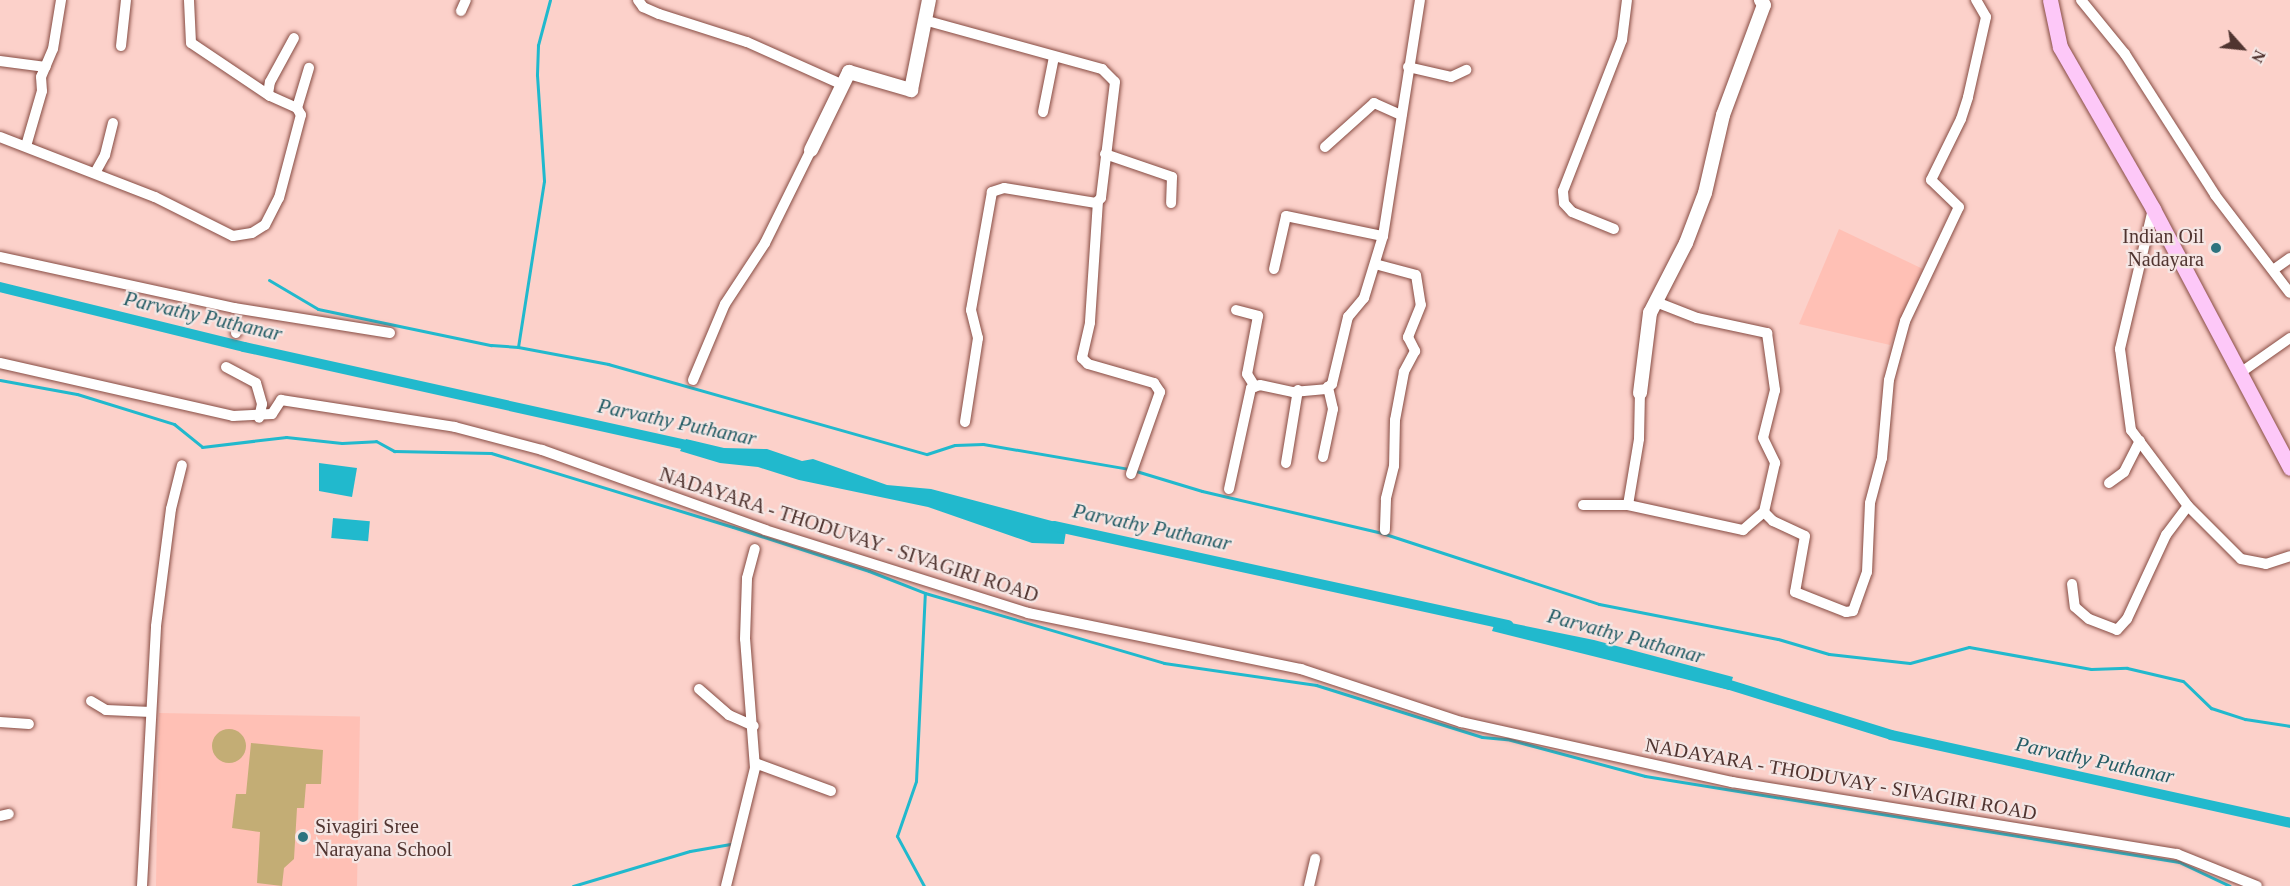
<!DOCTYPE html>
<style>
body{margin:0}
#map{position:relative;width:2290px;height:886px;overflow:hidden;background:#fcd1ca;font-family:Georgia,serif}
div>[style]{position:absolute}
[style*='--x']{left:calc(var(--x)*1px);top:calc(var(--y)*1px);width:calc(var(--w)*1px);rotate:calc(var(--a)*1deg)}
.built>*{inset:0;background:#ffc0b5;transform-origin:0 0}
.green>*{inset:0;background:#c3ad75}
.round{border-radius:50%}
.water>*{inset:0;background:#21b9cd;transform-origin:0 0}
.stream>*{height:3px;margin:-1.5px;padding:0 1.5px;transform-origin:1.5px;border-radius:1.5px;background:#21b9cd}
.canal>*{height:10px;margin:-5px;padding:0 5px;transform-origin:5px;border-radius:5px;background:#21b9cd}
.roads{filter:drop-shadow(0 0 2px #864b42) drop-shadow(0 0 2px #864b42)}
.minor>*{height:10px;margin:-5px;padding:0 5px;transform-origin:5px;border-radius:5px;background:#fff}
.secondary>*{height:14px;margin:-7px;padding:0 7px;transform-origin:7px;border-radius:7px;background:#fff}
.primary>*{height:15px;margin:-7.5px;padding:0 7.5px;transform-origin:7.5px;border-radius:7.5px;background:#fdc8f8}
.dots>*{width:16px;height:16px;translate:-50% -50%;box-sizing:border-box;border:3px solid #f5e6e4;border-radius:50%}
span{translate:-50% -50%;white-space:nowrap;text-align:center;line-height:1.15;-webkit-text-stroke:4.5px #f5e6e4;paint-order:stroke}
.poi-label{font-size:20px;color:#503430}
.right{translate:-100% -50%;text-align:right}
.left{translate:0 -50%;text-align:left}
.street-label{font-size:20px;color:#503430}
.water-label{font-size:21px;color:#255d66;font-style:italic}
.north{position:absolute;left:2212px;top:18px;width:60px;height:60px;-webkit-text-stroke:4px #f5e6e4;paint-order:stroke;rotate:117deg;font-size:16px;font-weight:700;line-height:24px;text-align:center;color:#503430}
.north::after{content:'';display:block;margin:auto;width:21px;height:27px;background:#503430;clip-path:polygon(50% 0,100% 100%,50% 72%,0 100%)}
</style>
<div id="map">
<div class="built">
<i style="clip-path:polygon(1839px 229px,1923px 269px,1890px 345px,1799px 324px)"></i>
<i style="left:159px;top:713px;width:201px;height:173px;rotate:1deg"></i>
</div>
<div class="green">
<i class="round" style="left:212px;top:729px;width:34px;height:34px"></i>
<i style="clip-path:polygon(251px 743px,323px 750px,321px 784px,306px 784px,304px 808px,297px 808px,294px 859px,284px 868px,282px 886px,257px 883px,260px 832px,232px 828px,236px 794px,246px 794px)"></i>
</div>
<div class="water">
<i style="clip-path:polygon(686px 439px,724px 448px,767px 449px,802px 461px,813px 459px,887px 485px,931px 489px,1067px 525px,1064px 544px,1032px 543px,928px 507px,799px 480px,758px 467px,720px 463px,680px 451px)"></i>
<i style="clip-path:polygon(319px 463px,357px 468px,352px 497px,319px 491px)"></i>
<i style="left:333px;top:518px;width:37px;height:20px;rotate:5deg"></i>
<i style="clip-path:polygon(1496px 620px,1594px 640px,1733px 677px,1729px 690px,1492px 631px)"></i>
</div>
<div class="stream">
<i style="--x:550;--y:0;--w:47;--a:104.9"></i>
<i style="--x:538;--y:45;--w:30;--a:92"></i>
<i style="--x:537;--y:75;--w:106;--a:86.2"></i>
<i style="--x:544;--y:181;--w:168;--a:98.9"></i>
<i style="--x:518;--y:347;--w:92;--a:10.7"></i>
<i style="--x:608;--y:364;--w:331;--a:15.8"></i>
<i style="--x:927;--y:454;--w:29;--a:-18"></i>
<i style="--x:955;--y:445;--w:28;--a:-2"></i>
<i style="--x:983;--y:444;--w:149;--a:9.7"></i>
<i style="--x:269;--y:280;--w:57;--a:30.6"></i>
<i style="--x:318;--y:309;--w:177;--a:11.8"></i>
<i style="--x:491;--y:345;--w:27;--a:4"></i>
<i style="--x:0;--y:380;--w:78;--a:10.3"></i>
<i style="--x:77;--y:394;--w:102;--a:17.2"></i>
<i style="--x:174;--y:424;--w:36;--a:39"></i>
<i style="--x:202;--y:447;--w:85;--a:-6.8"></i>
<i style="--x:286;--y:437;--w:56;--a:6.1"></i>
<i style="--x:342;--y:443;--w:34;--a:-3"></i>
<i style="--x:376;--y:441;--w:21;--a:29"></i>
<i style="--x:394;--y:451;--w:97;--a:1.2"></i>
<i style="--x:491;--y:453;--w:253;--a:17"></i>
<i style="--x:733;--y:527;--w:143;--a:17.9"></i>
<i style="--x:869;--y:571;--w:60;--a:21.4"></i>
<i style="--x:925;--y:593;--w:249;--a:16.3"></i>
<i style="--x:1164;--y:663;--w:154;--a:8.2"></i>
<i style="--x:1316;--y:685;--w:174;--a:17.4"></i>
<i style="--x:1482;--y:737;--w:25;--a:5"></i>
<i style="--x:1507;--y:739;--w:143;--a:15"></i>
<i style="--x:1645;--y:776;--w:541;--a:9.15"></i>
<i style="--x:2179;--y:862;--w:56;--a:25.2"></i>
<i style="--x:1136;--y:471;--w:69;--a:16.9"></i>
<i style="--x:1202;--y:491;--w:185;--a:13.1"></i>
<i style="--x:1382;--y:533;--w:228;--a:18.1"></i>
<i style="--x:1599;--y:604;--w:182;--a:11.1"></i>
<i style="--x:1778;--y:639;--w:53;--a:16.4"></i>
<i style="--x:1829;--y:654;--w:81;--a:6.3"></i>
<i style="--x:1910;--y:663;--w:61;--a:-15.2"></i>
<i style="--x:1969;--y:647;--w:124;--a:10.2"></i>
<i style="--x:2091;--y:669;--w:36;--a:-2"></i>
<i style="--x:2127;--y:668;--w:57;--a:13.1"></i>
<i style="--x:2183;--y:681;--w:39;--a:44"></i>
<i style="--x:2211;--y:708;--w:36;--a:18"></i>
<i style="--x:2245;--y:719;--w:46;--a:8.8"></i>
<i style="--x:573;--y:886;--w:122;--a:-16.7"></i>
<i style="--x:690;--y:851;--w:41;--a:-9.9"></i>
<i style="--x:924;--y:886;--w:57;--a:-118.4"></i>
<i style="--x:897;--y:836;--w:58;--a:-70.9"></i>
<i style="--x:916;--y:781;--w:188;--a:-87.3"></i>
</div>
<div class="canal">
<i style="--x:0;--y:287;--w:251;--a:13.8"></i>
<i style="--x:244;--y:347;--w:463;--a:12.5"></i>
<i style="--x:1054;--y:526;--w:465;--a:12.3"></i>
<i style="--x:1717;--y:681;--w:182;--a:17.2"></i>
<i style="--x:1891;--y:735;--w:409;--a:12.4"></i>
</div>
<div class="roads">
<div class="minor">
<i style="--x:638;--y:0;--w:9;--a:54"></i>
<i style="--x:643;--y:7;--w:17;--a:24"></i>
<i style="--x:659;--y:14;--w:92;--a:17.7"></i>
<i style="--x:747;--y:42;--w:105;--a:24.1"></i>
<i style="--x:2081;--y:0;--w:70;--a:50.8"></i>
<i style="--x:2125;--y:54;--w:167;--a:57.4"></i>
<i style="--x:2215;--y:195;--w:123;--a:52.6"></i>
<i style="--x:461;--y:11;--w:12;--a:-66"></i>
<i style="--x:924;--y:20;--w:185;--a:15.4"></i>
<i style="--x:1102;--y:69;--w:18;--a:45"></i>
<i style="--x:1115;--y:82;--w:117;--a:96.9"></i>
<i style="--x:1101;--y:198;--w:7;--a:135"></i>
<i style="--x:1096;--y:203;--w:93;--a:-170.7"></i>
<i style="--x:1004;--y:188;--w:13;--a:162"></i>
<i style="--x:992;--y:192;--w:120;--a:100.1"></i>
<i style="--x:971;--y:310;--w:29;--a:76"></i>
<i style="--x:978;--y:338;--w:85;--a:98.8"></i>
<i style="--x:121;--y:46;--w:46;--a:-83.8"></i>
<i style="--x:0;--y:61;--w:46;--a:7.4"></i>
<i style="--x:1408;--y:67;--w:44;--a:13.1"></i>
<i style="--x:1451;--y:77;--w:17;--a:-25"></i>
<i style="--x:268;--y:94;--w:12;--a:-81"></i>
<i style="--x:270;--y:82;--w:50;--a:-61.4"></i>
<i style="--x:297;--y:108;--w:42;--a:-73.3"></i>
<i style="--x:1043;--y:112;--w:56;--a:-78.7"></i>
<i style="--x:0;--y:137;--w:166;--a:21.2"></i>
<i style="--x:155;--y:197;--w:87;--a:26.6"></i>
<i style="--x:233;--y:236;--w:19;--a:-9"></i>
<i style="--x:252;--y:233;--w:15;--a:-32"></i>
<i style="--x:265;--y:225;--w:30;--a:-63"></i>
<i style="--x:279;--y:198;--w:86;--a:-75.2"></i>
<i style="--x:301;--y:115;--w:8;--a:-120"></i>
<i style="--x:297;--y:108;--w:30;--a:-156"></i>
<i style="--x:270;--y:96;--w:95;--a:-146.1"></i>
<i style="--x:191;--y:43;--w:43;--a:-92.7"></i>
<i style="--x:26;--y:146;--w:57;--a:-73.8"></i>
<i style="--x:42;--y:91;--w:14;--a:-94"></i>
<i style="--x:41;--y:77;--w:30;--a:-67"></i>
<i style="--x:53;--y:49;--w:50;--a:-80.7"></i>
<i style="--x:1325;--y:147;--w:66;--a:-41.9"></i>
<i style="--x:1374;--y:103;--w:30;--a:24"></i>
<i style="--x:1105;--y:154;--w:71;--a:18.9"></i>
<i style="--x:1172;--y:177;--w:26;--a:92"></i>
<i style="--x:95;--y:173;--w:21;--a:-61"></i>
<i style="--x:105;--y:155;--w:33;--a:-76"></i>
<i style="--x:1098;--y:201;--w:122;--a:93.8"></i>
<i style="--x:1090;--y:323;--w:36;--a:103"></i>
<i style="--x:1082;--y:358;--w:8;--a:45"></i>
<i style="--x:1088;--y:364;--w:69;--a:16.1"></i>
<i style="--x:1154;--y:383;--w:11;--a:56"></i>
<i style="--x:1160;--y:392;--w:87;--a:109.5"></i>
<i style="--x:2153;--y:209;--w:144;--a:103.3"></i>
<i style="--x:2120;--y:349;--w:82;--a:82.3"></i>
<i style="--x:2131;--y:430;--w:95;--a:53.1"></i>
<i style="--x:2188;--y:506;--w:75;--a:45"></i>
<i style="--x:2241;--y:559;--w:25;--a:11"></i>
<i style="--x:2266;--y:564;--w:25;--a:-18"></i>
<i style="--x:1614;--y:229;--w:45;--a:-158"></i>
<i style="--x:1572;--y:212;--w:12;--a:-132"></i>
<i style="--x:1564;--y:203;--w:12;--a:-95"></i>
<i style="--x:1563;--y:191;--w:162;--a:-68.7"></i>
<i style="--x:1622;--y:40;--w:40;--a:-82.9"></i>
<i style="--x:0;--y:257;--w:239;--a:12.3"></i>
<i style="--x:234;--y:308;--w:158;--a:9.1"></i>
<i style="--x:1375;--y:264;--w:42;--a:15"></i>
<i style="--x:1416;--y:275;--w:30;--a:81"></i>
<i style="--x:1421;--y:305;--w:35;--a:112"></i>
<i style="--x:1408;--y:337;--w:16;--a:63"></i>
<i style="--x:1415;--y:351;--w:24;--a:118"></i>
<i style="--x:1404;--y:372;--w:49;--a:100.6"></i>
<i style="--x:1395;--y:420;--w:46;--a:91.2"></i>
<i style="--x:1394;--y:466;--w:34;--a:104"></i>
<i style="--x:1386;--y:499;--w:31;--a:92"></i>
<i style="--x:1274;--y:269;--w:54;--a:-77.2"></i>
<i style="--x:1286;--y:216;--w:99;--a:11.7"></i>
<i style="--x:2273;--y:270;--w:21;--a:-35"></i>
<i style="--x:1656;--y:302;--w:44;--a:21.3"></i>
<i style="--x:1697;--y:318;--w:72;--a:12.1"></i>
<i style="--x:1767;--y:333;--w:58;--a:82"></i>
<i style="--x:1775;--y:390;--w:49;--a:104"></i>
<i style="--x:1763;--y:438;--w:28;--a:64"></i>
<i style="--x:1775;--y:463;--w:50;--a:102.7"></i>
<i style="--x:1764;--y:512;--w:13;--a:45"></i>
<i style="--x:1773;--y:521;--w:35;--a:25"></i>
<i style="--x:1805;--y:536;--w:57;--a:100.1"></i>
<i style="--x:1795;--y:592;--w:55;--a:21.4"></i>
<i style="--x:1846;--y:612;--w:7;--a:-8"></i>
<i style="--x:1853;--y:611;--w:41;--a:-70.3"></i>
<i style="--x:1867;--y:572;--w:69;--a:-87.5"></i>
<i style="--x:1870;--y:503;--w:47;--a:-75.1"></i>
<i style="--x:1882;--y:458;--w:78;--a:-84.9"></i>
<i style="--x:1889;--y:380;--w:61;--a:-74.8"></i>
<i style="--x:1905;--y:321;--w:126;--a:-64.7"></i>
<i style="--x:1959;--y:207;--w:39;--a:-136"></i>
<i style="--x:1931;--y:180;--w:68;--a:-63.8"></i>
<i style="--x:1961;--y:119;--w:23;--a:-72"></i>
<i style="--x:1968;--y:97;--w:82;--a:-77.3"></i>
<i style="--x:1986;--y:17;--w:20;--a:-120"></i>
<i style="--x:1236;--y:310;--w:23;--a:15"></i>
<i style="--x:1258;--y:316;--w:59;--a:100.7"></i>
<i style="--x:1247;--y:374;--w:15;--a:58"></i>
<i style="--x:236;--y:333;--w:6;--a:-81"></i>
<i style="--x:0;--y:363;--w:239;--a:12.8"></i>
<i style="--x:233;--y:416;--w:39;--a:-3"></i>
<i style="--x:272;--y:414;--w:17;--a:-57"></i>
<i style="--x:281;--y:400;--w:176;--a:8.8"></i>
<i style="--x:455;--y:427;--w:90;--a:14.8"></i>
<i style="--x:542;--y:450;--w:237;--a:19.7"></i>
<i style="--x:765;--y:530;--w:276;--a:17.5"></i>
<i style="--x:1028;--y:613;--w:279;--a:11.6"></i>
<i style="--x:1301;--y:669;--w:169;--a:18.3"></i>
<i style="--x:1461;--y:722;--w:278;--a:12.5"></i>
<i style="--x:1732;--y:782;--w:451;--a:9.2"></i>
<i style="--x:2177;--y:854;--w:86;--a:21.8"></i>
<i style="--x:226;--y:367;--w:34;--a:28"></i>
<i style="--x:256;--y:383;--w:22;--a:74"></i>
<i style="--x:262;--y:404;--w:14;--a:102"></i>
<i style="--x:2240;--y:373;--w:61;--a:-35"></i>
<i style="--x:693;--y:380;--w:82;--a:-67.2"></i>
<i style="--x:725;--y:304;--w:73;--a:-56.7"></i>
<i style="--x:765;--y:243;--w:104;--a:-63.7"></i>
<i style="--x:1323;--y:457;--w:49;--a:-78.2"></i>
<i style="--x:1333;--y:409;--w:23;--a:-103"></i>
<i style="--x:1286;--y:463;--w:74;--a:-80.7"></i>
<i style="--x:2109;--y:483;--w:19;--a:-36"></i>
<i style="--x:2124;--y:472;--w:35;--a:-63"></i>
<i style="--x:1229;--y:489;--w:103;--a:-77.7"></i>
<i style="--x:1251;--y:388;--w:9;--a:-18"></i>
<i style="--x:1260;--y:385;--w:34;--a:12"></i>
<i style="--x:1293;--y:392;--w:33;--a:-5"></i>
<i style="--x:1326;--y:389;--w:8;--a:-40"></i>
<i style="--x:1332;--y:384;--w:69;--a:-76.6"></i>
<i style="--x:1348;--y:317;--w:25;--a:-50"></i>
<i style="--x:1364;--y:298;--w:65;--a:-73"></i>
<i style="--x:1383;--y:236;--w:239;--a:-81.1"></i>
<i style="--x:1583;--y:505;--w:45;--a:0"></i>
<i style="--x:1628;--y:505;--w:67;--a:-80.5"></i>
<i style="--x:1639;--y:439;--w:46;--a:-88.8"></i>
<i style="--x:1628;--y:505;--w:118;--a:12.3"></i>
<i style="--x:1743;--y:530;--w:28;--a:-41"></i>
<i style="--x:2072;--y:584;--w:23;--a:83"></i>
<i style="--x:2075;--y:607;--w:18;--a:41"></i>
<i style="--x:2089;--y:619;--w:30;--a:21"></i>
<i style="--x:2117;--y:630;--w:15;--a:-48"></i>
<i style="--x:2127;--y:619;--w:93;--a:-65.1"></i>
<i style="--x:2166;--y:535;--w:36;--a:-53"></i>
<i style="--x:699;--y:689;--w:40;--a:41"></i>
<i style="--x:729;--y:715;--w:27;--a:24"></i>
<i style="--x:91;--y:701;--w:17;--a:31"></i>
<i style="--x:106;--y:710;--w:45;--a:2.5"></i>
<i style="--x:0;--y:722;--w:29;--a:4"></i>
<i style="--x:755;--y:763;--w:81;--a:20.2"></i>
<i style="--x:0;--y:816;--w:9;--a:-13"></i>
<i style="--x:142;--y:886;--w:260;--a:-86.9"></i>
<i style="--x:156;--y:626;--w:118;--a:-82.7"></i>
<i style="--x:171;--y:509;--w:45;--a:-76"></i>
<i style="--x:726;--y:886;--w:122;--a:-76.2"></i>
<i style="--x:755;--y:768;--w:129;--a:-94.4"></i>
<i style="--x:745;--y:639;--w:61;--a:-88.1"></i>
<i style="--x:747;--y:578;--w:30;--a:-75"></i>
<i style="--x:1309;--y:886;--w:28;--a:-77"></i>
</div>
<div class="secondary">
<i style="--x:811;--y:150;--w:87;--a:-64"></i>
<i style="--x:849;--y:72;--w:65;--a:16.2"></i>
<i style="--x:911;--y:90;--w:92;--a:-78.7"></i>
<i style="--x:1640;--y:393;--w:81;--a:-82.9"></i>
<i style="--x:1650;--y:313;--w:79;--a:-62.8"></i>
<i style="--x:1686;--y:243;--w:53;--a:-69.2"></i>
<i style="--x:1705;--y:193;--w:80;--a:-77"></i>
<i style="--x:1723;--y:115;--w:117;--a:-69.6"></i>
<i style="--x:1764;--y:5;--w:6;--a:-121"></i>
</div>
<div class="primary">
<i style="--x:2050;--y:0;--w:48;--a:78"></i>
<i style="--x:2060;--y:47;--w:187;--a:60.1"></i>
<i style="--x:2153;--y:209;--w:293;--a:62.1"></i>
</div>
</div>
<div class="dots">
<i style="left:2216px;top:248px;background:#2d747f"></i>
<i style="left:303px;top:837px;background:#2d747f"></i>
</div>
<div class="poi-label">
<span class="right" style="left:2204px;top:248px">Indian Oil<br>Nadayara</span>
<span class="left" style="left:315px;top:838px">Sivagiri Sree<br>Narayana School</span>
</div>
<div class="street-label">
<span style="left:849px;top:535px;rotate:18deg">NADAYARA - THODUVAY - SIVAGIRI ROAD</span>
<span style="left:1841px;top:779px;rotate:10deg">NADAYARA - THODUVAY - SIVAGIRI ROAD</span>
</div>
<div class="water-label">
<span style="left:203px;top:316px;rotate:13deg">Parvathy Puthanar</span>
<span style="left:677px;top:422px;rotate:12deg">Parvathy Puthanar</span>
<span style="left:1152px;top:527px;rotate:12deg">Parvathy Puthanar</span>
<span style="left:1626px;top:636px;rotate:15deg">Parvathy Puthanar</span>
<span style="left:2095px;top:760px;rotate:12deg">Parvathy Puthanar</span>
</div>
<div class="north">N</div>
</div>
